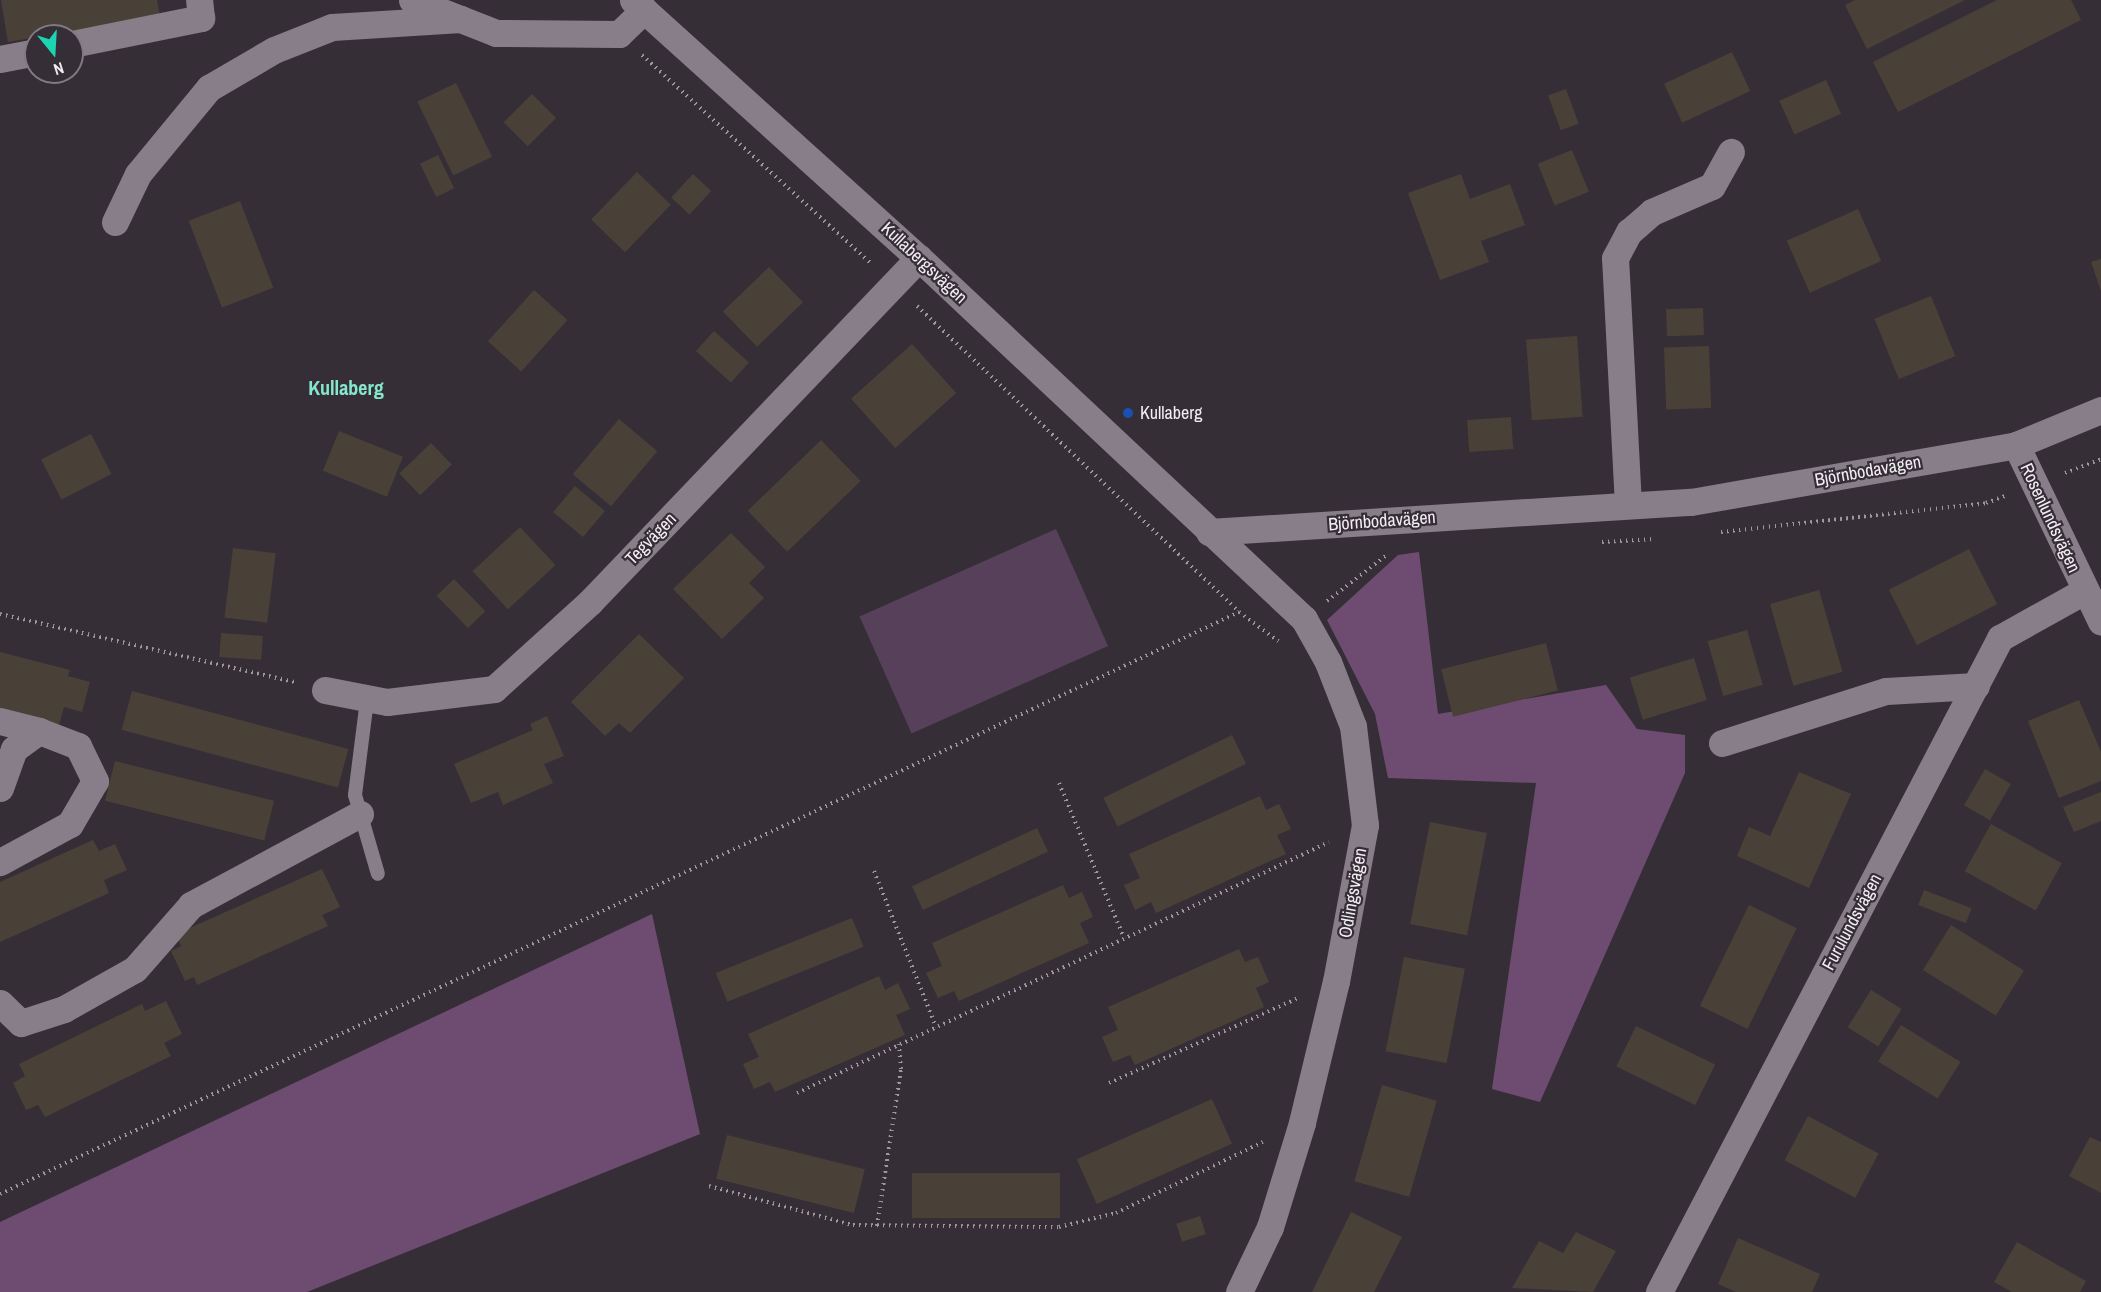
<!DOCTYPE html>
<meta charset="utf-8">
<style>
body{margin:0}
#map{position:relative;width:2101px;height:1292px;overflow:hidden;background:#362e37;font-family:"Archivo Narrow",sans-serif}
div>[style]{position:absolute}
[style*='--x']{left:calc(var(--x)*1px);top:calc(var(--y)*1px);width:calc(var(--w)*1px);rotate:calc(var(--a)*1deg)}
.green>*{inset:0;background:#57405a;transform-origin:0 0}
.forest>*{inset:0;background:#6e4c72}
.building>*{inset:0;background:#494137;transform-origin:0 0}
.path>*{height:4px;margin-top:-2px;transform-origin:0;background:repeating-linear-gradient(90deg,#9d979e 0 1.5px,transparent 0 6px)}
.lane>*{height:14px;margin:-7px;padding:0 7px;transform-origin:7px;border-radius:7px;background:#887e89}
.street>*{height:27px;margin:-13.5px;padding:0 13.5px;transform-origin:13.5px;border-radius:13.5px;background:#887e89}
.dots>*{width:16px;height:16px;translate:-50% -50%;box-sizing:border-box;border:3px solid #362e37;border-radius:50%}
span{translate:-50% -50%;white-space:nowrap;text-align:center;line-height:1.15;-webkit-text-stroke:4.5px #362e37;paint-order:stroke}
.street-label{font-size:18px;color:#f2edf3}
.poi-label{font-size:18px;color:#f2edf3}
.left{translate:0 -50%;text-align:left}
.neighbourhood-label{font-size:20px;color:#85e6cc;font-weight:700}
.north{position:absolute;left:24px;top:24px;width:60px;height:60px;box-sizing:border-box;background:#362e37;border:2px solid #817a82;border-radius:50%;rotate:162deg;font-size:16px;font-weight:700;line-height:24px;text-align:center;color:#f2edf3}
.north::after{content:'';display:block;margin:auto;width:21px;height:27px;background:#1bd5b2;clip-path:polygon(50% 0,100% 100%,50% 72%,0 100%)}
</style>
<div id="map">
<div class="green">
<i style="left:1056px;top:529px;width:128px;height:215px;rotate:66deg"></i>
</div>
<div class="forest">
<i style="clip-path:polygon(1419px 552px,1438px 714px,1606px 685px,1637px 729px,1685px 735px,1685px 773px,1540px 1102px,1492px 1089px,1536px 783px,1388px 778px,1375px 714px,1327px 620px,1398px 555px)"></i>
<i style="clip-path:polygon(652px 914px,700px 1134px,307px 1292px,0 1292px,0 1222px)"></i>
</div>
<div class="building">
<i style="clip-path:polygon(1px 0,157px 0,160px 16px,8px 42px)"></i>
<i style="clip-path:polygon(1855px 0,1965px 0,1867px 49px,1845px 5px)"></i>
<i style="clip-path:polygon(1997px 0,2071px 0,2081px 20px,1898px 112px,1873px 62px)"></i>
<i style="left:1732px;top:52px;width:43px;height:75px;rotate:65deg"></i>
<i style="left:1826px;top:80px;width:37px;height:51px;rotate:66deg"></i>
<i style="left:456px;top:83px;width:82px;height:43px;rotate:64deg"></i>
<i style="left:1566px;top:89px;width:37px;height:19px;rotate:70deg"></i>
<i style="left:532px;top:94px;width:34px;height:40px;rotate:45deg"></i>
<i style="left:1572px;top:150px;width:45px;height:37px;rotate:68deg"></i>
<i style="left:438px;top:155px;width:37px;height:20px;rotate:64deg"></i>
<i style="left:637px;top:172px;width:47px;height:66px;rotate:44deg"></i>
<i style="left:693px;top:174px;width:25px;height:32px;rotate:43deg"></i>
<i style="clip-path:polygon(1461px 174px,1470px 199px,1510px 184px,1525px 225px,1481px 241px,1489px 262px,1440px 280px,1408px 193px)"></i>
<i style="left:240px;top:201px;width:93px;height:55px;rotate:69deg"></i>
<i style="left:1858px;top:209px;width:57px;height:78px;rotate:66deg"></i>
<i style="clip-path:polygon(2101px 259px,2101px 291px,2091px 262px)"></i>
<i style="left:769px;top:267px;width:49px;height:64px;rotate:46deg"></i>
<i style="left:534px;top:290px;width:45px;height:69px;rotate:42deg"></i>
<i style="left:1931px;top:296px;width:65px;height:61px;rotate:68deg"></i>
<i style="left:1703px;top:308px;width:27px;height:37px;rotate:88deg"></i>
<i style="left:714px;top:331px;width:47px;height:27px;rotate:42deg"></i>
<i style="left:1577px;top:336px;width:81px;height:51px;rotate:86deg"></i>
<i style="left:912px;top:344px;width:66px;height:82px;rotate:48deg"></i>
<i style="left:1709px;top:346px;width:62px;height:45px;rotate:88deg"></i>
<i style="left:1511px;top:417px;width:32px;height:44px;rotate:86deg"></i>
<i style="left:619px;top:419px;width:50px;height:72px;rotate:40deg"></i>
<i style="left:339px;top:431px;width:69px;height:43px;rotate:22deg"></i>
<i style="left:91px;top:434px;width:45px;height:56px;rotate:63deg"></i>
<i style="left:821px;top:440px;width:57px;height:102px;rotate:46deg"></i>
<i style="left:431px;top:443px;width:30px;height:44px;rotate:46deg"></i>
<i style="left:575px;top:486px;width:39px;height:34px;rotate:40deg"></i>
<i style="left:520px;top:527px;width:52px;height:65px;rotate:47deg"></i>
<i style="clip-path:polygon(731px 533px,765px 567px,749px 583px,764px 598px,722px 639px,673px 589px)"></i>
<i style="left:233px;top:548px;width:43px;height:70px;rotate:7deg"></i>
<i style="left:1969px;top:549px;width:62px;height:90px;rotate:63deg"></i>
<i style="left:454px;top:579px;width:45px;height:24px;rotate:46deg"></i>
<i style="left:1819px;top:590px;width:85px;height:51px;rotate:74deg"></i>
<i style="left:1747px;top:630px;width:57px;height:41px;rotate:74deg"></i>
<i style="left:221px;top:633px;width:42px;height:24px;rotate:4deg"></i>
<i style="clip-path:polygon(639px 634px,684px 678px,630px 733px,619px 723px,605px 736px,571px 702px)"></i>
<i style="left:1546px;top:643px;width:49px;height:108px;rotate:76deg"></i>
<i style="clip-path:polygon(0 652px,70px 670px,68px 676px,90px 682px,82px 712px,64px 707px,59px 725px,0 710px)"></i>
<i style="left:1694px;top:658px;width:44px;height:67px;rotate:73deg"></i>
<i style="left:132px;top:691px;width:224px;height:40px;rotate:15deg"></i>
<i style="clip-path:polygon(2079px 700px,2101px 752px,2101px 781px,2059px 798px,2028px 721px)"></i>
<i style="clip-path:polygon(547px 716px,564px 756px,544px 764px,553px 783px,503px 805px,498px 792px,471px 803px,454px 764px,533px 730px,530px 724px)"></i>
<i style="left:1232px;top:735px;width:32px;height:143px;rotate:64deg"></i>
<i style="left:115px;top:761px;width:164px;height:41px;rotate:14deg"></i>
<i style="left:1985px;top:769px;width:30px;height:42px;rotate:30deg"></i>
<i style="clip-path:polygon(1799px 772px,1851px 794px,1809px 888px,1737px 856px,1749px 827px,1770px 836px)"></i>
<i style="clip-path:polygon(2101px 792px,2101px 821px,2074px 832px,2063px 807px)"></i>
<i style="clip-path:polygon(1260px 796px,1266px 810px,1279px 804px,1291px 829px,1277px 835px,1286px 854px,1156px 913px,1151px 902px,1135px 910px,1124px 885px,1140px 878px,1129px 854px)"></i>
<i style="left:1430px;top:822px;width:58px;height:104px;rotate:11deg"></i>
<i style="left:1991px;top:824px;width:81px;height:54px;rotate:29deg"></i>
<i style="left:1037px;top:828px;width:26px;height:138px;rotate:65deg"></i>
<i style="clip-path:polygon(93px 840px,99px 851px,115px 844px,127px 870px,104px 880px,109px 893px,0 942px,0 882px)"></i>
<i style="clip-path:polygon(322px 869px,340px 907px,322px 915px,328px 926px,197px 985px,194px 977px,185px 981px,171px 951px,181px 946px,176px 934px)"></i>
<i style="clip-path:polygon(1063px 885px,1069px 898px,1082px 892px,1093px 917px,1080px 923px,1089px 943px,959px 1001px,954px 991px,938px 998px,926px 973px,942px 966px,932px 943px)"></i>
<i style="left:1924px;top:890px;width:51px;height:16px;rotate:21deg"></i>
<i style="left:1749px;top:905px;width:53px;height:112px;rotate:26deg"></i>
<i style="left:852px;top:918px;width:31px;height:147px;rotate:68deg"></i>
<i style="left:1951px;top:925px;width:86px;height:53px;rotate:32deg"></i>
<i style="clip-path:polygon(1239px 949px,1245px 962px,1258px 957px,1269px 982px,1256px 988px,1264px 1007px,1135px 1065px,1130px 1055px,1113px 1062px,1102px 1037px,1118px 1030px,1108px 1007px)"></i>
<i style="left:1404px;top:957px;width:62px;height:96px;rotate:11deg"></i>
<i style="clip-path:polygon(879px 976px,885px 990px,898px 983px,910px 1009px,896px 1015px,905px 1035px,775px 1092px,770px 1082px,754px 1089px,743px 1064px,759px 1057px,748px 1034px)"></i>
<i style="left:1871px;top:990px;width:36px;height:44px;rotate:32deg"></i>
<i style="clip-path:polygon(166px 1001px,182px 1034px,164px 1043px,171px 1056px,45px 1117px,38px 1105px,26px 1110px,13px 1083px,25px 1076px,19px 1064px,142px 1004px,145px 1011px)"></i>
<i style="left:1901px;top:1025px;width:70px;height:43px;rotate:32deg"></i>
<i style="left:1636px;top:1026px;width:88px;height:45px;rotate:26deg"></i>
<i style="left:1382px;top:1085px;width:57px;height:100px;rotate:16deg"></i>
<i style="left:1212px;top:1099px;width:49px;height:148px;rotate:66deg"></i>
<i style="left:1808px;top:1116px;width:80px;height:50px;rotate:28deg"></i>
<i style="left:727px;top:1135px;width:142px;height:45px;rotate:14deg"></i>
<i style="clip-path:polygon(2090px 1137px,2101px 1142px,2101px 1193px,2069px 1176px)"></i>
<i style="left:1060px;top:1173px;width:45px;height:148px;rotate:90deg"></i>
<i style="clip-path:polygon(1351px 1212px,1402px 1237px,1374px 1292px,1312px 1292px)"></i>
<i style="left:1200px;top:1216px;width:19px;height:25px;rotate:72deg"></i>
<i style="clip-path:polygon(1576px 1232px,1616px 1251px,1593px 1292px,1512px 1288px,1539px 1241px,1563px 1253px)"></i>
<i style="clip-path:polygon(1738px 1238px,1820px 1274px,1812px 1292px,1736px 1292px,1718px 1284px)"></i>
<i style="clip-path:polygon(2017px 1242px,2086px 1281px,2080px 1292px,2012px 1292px,1994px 1282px)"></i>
</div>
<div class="path">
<i style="--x:642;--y:55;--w:311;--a:42.3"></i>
<i style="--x:917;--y:306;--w:444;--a:43.5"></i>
<i style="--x:1239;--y:612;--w:49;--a:36.6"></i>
<i style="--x:2065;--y:473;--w:39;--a:-21"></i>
<i style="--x:1721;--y:532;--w:267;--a:-6.2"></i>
<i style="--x:1986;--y:503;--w:20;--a:-20"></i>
<i style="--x:1602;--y:542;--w:52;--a:-3.3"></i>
<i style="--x:1327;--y:601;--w:77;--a:-37.6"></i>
<i style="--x:0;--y:614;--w:302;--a:13"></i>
<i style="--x:1059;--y:783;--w:168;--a:67.2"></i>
<i style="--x:874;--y:871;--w:168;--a:68.3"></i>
<i style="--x:1109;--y:1083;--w:209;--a:-24.2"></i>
<i style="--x:797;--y:1093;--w:588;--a:-25.26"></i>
<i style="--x:709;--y:1186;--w:149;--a:15.2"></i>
<i style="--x:853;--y:1225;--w:206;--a:0.6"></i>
<i style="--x:1059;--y:1227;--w:59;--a:-13.8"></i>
<i style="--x:1116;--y:1213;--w:163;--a:-25.8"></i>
<i style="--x:0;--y:1194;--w:1369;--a:-25.16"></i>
<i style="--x:877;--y:1226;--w:159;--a:-81.3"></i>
<i style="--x:901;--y:1069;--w:25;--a:-95"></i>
</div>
<div class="lane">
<i style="--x:367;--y:700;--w:96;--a:97.2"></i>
<i style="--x:355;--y:795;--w:82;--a:73.8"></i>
</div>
<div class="street">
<i style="--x:412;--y:0;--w:90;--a:21.4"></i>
<i style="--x:496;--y:33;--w:123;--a:0.5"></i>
<i style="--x:619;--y:34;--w:35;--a:-44"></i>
<i style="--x:633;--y:0;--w:385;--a:42.1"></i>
<i style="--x:919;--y:258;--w:528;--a:43.16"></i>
<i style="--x:1304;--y:619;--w:49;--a:60.8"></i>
<i style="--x:1328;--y:662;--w:69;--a:68.7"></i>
<i style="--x:1353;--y:726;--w:100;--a:83.1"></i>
<i style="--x:1365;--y:825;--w:159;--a:100.5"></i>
<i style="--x:1336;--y:981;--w:146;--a:103.5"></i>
<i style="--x:1302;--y:1123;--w:109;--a:107.1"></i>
<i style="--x:1270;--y:1227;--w:72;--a:115.5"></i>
<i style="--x:72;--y:44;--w:132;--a:-11.4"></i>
<i style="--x:201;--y:18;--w:18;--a:-96"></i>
<i style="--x:0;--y:59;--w:37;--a:-11"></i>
<i style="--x:115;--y:222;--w:53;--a:-64.4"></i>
<i style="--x:138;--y:174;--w:112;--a:-50.5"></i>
<i style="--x:209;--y:88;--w:75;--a:-30.3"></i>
<i style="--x:274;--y:50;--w:62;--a:-21.6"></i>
<i style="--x:332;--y:27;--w:129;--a:-3.5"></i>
<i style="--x:2016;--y:445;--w:196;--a:64.3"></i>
<i style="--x:1628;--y:505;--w:247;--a:-93"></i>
<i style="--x:1615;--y:258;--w:30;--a:-62"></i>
<i style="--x:1629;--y:232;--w:30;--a:-41"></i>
<i style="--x:1652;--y:212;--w:65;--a:-23.4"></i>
<i style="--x:1712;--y:186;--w:39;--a:-61"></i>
<i style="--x:1209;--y:532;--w:483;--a:-3.6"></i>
<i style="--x:1691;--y:502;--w:330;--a:-9.9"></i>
<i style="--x:2016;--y:445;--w:92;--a:-22.4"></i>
<i style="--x:325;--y:690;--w:63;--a:11"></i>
<i style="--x:387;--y:702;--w:108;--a:-6.9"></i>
<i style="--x:494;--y:689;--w:130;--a:-42.2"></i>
<i style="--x:590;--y:602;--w:476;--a:-46.3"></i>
<i style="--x:0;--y:721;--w:40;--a:14.4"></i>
<i style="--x:1722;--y:743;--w:172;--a:-17.6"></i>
<i style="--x:1886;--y:691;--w:90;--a:-3.2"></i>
<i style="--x:0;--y:788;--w:41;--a:-70.3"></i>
<i style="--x:14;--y:749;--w:31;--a:-36"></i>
<i style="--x:39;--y:731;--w:42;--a:21"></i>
<i style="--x:78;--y:746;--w:39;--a:64"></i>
<i style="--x:95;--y:781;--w:50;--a:120.2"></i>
<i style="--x:70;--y:824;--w:80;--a:151.5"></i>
<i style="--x:0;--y:1003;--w:29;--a:44"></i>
<i style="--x:21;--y:1023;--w:45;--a:-18"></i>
<i style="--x:64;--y:1009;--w:81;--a:-29.4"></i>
<i style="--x:135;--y:969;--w:85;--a:-48.8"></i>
<i style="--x:191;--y:905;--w:192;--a:-28.3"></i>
<i style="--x:1659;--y:1292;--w:738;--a:-62.46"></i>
<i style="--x:2000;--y:638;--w:96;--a:-29.2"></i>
</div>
<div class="dots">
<i style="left:1128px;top:413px;background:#1a4fb4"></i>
</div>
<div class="street-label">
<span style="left:924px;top:263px;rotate:43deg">Kullabergsvägen</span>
<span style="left:1868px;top:471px;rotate:-10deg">Björnbodavägen</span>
<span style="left:2050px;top:518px;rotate:65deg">Rosenlundsvägen</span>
<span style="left:1382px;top:521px;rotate:-4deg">Björnbodavägen</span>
<span style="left:651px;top:539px;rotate:-46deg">Tegvägen</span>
<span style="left:1353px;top:893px;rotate:-80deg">Odlingsvägen</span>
<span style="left:1852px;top:922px;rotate:-62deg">Furulundsvägen</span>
</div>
<div class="poi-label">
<span class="left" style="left:1140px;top:413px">Kullaberg</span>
</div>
<div class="neighbourhood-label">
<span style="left:346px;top:387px">Kullaberg</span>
</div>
<div class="north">N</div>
</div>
